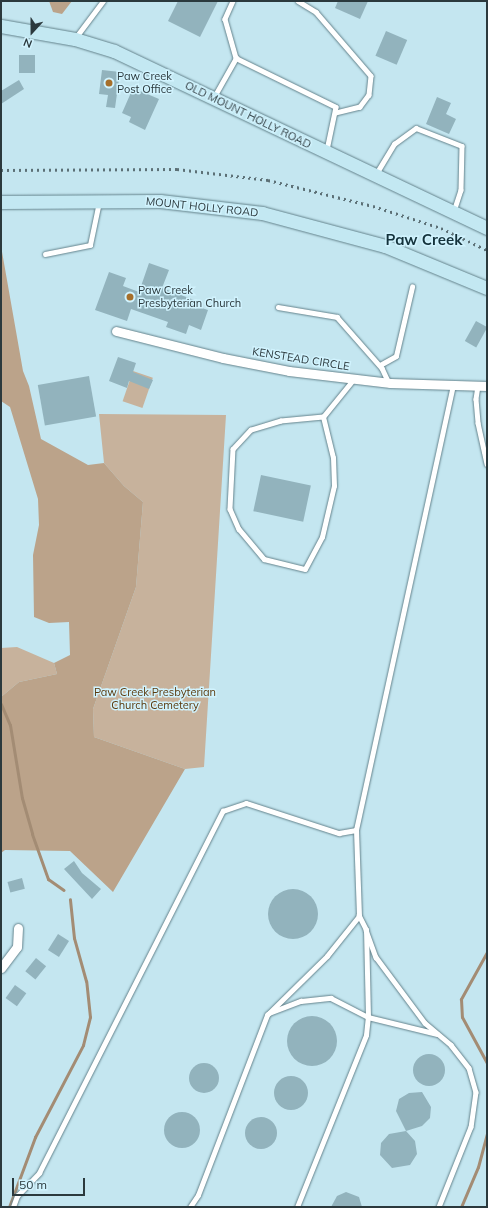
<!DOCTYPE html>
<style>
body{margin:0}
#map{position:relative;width:488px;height:1208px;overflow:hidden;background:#c4e6f0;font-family:Mulish,sans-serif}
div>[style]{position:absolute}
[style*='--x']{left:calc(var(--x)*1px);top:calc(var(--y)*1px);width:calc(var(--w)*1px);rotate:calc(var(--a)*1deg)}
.green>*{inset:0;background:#c7b29c;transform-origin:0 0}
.forest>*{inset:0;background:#bba38a}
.stream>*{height:3px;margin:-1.5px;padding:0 1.5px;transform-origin:1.5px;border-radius:1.5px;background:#a38c74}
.building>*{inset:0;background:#92b3bd;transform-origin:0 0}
.round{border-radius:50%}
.roads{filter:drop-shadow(0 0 1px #64838c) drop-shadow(0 0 1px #64838c)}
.lane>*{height:4.5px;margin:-2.25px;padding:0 2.25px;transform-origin:2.25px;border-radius:2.25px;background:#fff}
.street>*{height:9px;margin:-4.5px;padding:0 4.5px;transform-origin:4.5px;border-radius:4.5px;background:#fff}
.secondary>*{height:13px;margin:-6.5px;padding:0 6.5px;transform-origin:6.5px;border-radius:6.5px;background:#c3e8f2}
.rail>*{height:3px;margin-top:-1.5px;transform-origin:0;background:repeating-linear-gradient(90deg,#5c7076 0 2px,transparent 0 6px)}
.dots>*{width:11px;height:11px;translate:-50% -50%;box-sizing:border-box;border:2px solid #d1f3fe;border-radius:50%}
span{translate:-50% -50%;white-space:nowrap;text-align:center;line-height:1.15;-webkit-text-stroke:3px #d1f3fe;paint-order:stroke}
.poi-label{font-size:11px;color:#2b393d}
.left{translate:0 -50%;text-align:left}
.street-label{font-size:11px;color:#2b393d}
.park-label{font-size:11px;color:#5b390c}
.district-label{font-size:15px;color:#14323b;font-weight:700}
.frame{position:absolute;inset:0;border:2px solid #2b393d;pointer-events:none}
.north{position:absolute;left:12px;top:12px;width:40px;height:40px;-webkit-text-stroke:3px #d1f3fe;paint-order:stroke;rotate:201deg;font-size:11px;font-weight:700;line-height:16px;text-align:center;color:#2b393d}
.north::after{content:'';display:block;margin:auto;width:14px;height:18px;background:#2b393d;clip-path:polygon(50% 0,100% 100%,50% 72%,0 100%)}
.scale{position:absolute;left:12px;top:1178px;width:73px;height:18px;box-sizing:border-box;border:2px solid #2b393d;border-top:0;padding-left:5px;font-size:12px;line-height:14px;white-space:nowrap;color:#2b393d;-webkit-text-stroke:3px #d1f3fe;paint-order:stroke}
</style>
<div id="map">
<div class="green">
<i style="left:133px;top:371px;width:21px;height:32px;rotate:19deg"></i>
<i style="clip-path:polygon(99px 414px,226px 415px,204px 767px,185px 769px,94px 737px,93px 709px,136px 587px,143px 502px,124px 486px,104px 463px)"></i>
<i style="clip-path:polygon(17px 647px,54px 663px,57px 674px,19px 682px,1px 697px,1px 648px)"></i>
</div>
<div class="forest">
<i style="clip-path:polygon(49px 1px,72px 1px,62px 14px,53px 12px)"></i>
<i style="clip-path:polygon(1px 246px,23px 371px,29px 386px,41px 439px,88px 465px,104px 463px,124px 486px,143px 502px,136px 587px,93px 709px,94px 737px,185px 769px,113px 892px,70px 851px,5px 850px,1px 853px,1px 697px,19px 682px,57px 674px,54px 663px,70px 655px,69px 622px,49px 623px,34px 617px,33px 555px,39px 525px,38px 499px,10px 407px,1px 401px)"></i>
</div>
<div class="stream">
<i style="--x:1;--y:704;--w:23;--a:67"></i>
<i style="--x:10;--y:725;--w:74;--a:80.7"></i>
<i style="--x:22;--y:798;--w:37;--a:74"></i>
<i style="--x:32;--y:834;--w:48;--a:70.4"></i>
<i style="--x:48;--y:879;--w:19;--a:35"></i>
<i style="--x:487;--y:952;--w:54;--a:119"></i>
<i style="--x:461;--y:999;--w:18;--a:87"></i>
<i style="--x:462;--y:1017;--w:52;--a:61.5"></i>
<i style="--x:9;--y:1207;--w:75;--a:-69.6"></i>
<i style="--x:35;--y:1137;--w:104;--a:-62.4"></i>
<i style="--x:83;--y:1045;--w:29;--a:-76"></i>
<i style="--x:90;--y:1017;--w:36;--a:-96"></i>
<i style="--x:86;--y:981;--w:45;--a:-105.6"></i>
<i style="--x:74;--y:938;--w:39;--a:-96"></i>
<i style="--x:461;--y:1207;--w:43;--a:-67"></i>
<i style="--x:478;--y:1167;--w:34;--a:-75"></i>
</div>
<div class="building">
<i style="clip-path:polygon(178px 1px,218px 1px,200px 37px,168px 21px)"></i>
<i style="clip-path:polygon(338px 1px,368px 1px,360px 19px,335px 8px)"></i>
<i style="left:386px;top:31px;width:23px;height:27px;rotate:23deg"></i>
<i style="left:35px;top:55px;width:18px;height:16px;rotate:90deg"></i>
<i style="clip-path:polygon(102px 70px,120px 72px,115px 108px,106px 107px,108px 95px,99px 94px)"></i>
<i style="clip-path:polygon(19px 80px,24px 89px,1px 104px,1px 91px)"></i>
<i style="clip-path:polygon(133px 88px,159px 99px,145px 130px,129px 122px,131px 117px,122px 113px)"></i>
<i style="clip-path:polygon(437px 97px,451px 103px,446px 114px,456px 119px,449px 134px,426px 124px)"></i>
<i style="clip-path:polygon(149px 263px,169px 270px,162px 288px,197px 301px,196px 306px,208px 310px,201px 330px,189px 325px,186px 334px,166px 327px,168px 322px,131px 309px,127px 321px,95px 310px,109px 272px,126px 278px,123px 286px,139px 292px)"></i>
<i style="left:476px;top:321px;width:13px;height:23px;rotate:29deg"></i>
<i style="clip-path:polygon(118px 357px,136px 363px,133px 372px,153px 380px,149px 389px,129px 381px,127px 388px,109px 381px)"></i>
<i style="left:89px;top:376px;width:41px;height:52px;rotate:80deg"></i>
<i style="left:261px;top:475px;width:51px;height:37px;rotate:12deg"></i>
<i style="clip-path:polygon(74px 861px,82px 873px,101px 889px,92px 899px,64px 869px)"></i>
<i style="left:22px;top:878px;width:11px;height:15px;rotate:75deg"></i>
<i class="round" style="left:268px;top:889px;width:50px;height:50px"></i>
<i style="left:58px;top:934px;width:13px;height:19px;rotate:32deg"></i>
<i style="left:36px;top:958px;width:13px;height:17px;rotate:39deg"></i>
<i style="left:15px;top:985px;width:14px;height:16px;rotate:36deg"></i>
<i class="round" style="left:287px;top:1016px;width:50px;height:50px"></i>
<i class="round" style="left:413px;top:1054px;width:32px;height:32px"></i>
<i class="round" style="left:189px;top:1063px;width:30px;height:30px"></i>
<i class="round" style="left:274px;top:1076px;width:34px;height:34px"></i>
<i style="clip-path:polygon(422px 1092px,431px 1107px,430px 1118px,422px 1126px,406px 1131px,415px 1141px,417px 1154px,410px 1165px,392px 1168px,380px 1155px,381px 1143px,389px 1134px,406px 1131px,396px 1111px,399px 1099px,409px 1093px)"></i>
<i class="round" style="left:164px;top:1112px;width:36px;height:36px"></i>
<i class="round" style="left:245px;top:1117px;width:32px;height:32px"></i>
<i style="clip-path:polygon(346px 1192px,359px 1197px,362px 1207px,331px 1207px,337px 1196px)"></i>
</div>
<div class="roads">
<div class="lane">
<i style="--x:233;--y:1;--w:20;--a:114"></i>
<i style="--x:225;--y:19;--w:41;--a:74.2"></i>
<i style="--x:236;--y:58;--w:111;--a:26.1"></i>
<i style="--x:336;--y:107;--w:44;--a:101.8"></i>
<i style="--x:298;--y:1;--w:21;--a:31"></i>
<i style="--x:316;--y:12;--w:84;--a:49.3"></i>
<i style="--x:371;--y:76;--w:19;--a:96"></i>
<i style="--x:369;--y:95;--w:15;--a:127"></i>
<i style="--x:360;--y:107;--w:25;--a:166"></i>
<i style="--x:76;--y:37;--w:45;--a:-53.1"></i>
<i style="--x:214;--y:97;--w:45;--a:-60.6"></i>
<i style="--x:376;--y:174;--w:35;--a:-59"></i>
<i style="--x:394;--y:144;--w:27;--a:-36"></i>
<i style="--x:416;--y:128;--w:49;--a:21.4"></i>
<i style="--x:462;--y:146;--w:44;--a:91.3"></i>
<i style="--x:461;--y:190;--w:22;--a:108"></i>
<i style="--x:45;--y:254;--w:46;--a:-11.3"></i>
<i style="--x:90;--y:245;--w:44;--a:-78.2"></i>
<i style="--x:278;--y:307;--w:60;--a:9.6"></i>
<i style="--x:337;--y:317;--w:68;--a:48.6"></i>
<i style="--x:382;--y:368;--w:17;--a:65"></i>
<i style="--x:380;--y:365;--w:18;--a:-29"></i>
<i style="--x:396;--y:356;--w:71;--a:-76.9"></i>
<i style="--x:478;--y:386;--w:13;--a:99"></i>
<i style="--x:476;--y:399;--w:24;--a:85"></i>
<i style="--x:478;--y:423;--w:42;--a:77.6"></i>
<i style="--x:323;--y:417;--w:42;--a:174.6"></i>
<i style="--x:281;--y:421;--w:31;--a:163"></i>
<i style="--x:251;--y:430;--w:26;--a:133"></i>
<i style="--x:233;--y:449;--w:60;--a:92.9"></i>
<i style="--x:230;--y:509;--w:22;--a:66"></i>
<i style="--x:239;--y:529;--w:39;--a:50"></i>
<i style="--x:264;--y:559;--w:42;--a:13.7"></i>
<i style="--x:305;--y:569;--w:36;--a:-62"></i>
<i style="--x:322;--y:537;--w:52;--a:-76.8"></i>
<i style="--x:334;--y:486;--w:28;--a:-92"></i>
<i style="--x:333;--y:458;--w:42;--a:-103.7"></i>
<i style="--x:323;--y:417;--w:48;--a:-51"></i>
<i style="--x:366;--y:930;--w:29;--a:70"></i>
<i style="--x:376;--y:957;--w:82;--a:53.4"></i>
<i style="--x:425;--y:1023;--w:34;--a:40"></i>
<i style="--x:451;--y:1045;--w:29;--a:52"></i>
<i style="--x:469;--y:1068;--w:25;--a:74"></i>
<i style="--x:476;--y:1092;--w:35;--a:98"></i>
<i style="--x:471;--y:1127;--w:86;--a:111.8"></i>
<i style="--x:269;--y:1013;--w:34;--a:-21"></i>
<i style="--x:301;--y:1001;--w:30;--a:-6"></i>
<i style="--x:331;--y:998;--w:42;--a:27.2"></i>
<i style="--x:368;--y:1017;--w:71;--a:13.8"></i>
<i style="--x:13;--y:1207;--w:12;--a:-70"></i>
<i style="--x:17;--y:1196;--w:32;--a:-46"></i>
<i style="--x:39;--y:1173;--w:406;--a:-63.1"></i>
<i style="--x:223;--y:811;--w:24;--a:-19"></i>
<i style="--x:246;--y:803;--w:98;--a:17.9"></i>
<i style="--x:339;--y:833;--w:17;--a:-10"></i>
<i style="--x:190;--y:1207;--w:14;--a:-56"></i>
<i style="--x:198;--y:1195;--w:193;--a:-69"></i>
<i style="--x:267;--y:1015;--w:84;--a:-44.5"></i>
<i style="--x:327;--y:956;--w:51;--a:-51.3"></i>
<i style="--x:359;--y:916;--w:86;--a:-92"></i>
<i style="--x:356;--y:830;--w:455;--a:-77.7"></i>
<i style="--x:297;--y:1207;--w:185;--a:-68.1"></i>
<i style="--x:366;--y:1035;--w:18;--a:-84"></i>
<i style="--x:368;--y:1017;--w:87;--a:-91.3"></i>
<i style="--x:366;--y:930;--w:16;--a:-117"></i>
</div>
<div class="street">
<i style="--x:116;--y:331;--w:110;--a:14.2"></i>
<i style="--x:223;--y:358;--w:67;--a:11.1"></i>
<i style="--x:289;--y:371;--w:102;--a:6.8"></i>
<i style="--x:390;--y:383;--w:97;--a:1.8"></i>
<i style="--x:1;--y:968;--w:26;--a:-53"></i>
<i style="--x:17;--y:947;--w:19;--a:-87"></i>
</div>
<div class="secondary">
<i style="--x:1;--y:26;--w:75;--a:10"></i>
<i style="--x:75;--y:39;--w:41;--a:17.1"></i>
<i style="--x:114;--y:51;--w:413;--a:25.4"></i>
<i style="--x:1;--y:202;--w:159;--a:-0.4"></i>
<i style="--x:160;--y:201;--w:103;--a:6.7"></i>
<i style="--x:262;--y:213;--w:127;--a:15"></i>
<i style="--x:385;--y:246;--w:110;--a:22.4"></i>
</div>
</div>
<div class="rail">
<i style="--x:1;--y:170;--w:176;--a:-0.3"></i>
<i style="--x:177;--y:169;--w:92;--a:6.9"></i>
<i style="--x:268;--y:180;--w:108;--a:13.9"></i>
<i style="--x:373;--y:206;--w:71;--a:17.9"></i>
<i style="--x:441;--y:228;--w:51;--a:25.6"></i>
</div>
<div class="dots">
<i style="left:109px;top:83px;background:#a66f2b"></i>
<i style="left:130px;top:297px;background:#a66f2b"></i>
</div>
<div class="poi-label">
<span class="left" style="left:117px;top:83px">Paw Creek<br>Post Office</span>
<span class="left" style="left:138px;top:297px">Paw Creek<br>Presbyterian Church</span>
</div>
<div class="street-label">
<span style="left:248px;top:115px;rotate:26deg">OLD MOUNT HOLLY ROAD</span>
<span style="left:202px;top:207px;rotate:6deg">MOUNT HOLLY ROAD</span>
<span style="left:301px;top:359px;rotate:9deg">KENSTEAD CIRCLE</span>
</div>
<div class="park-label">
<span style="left:155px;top:699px">Paw Creek Presbyterian<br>Church Cemetery</span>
</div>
<div class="district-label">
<span style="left:424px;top:240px">Paw Creek</span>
</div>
<div class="frame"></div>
<div class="north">N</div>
<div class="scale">50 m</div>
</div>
